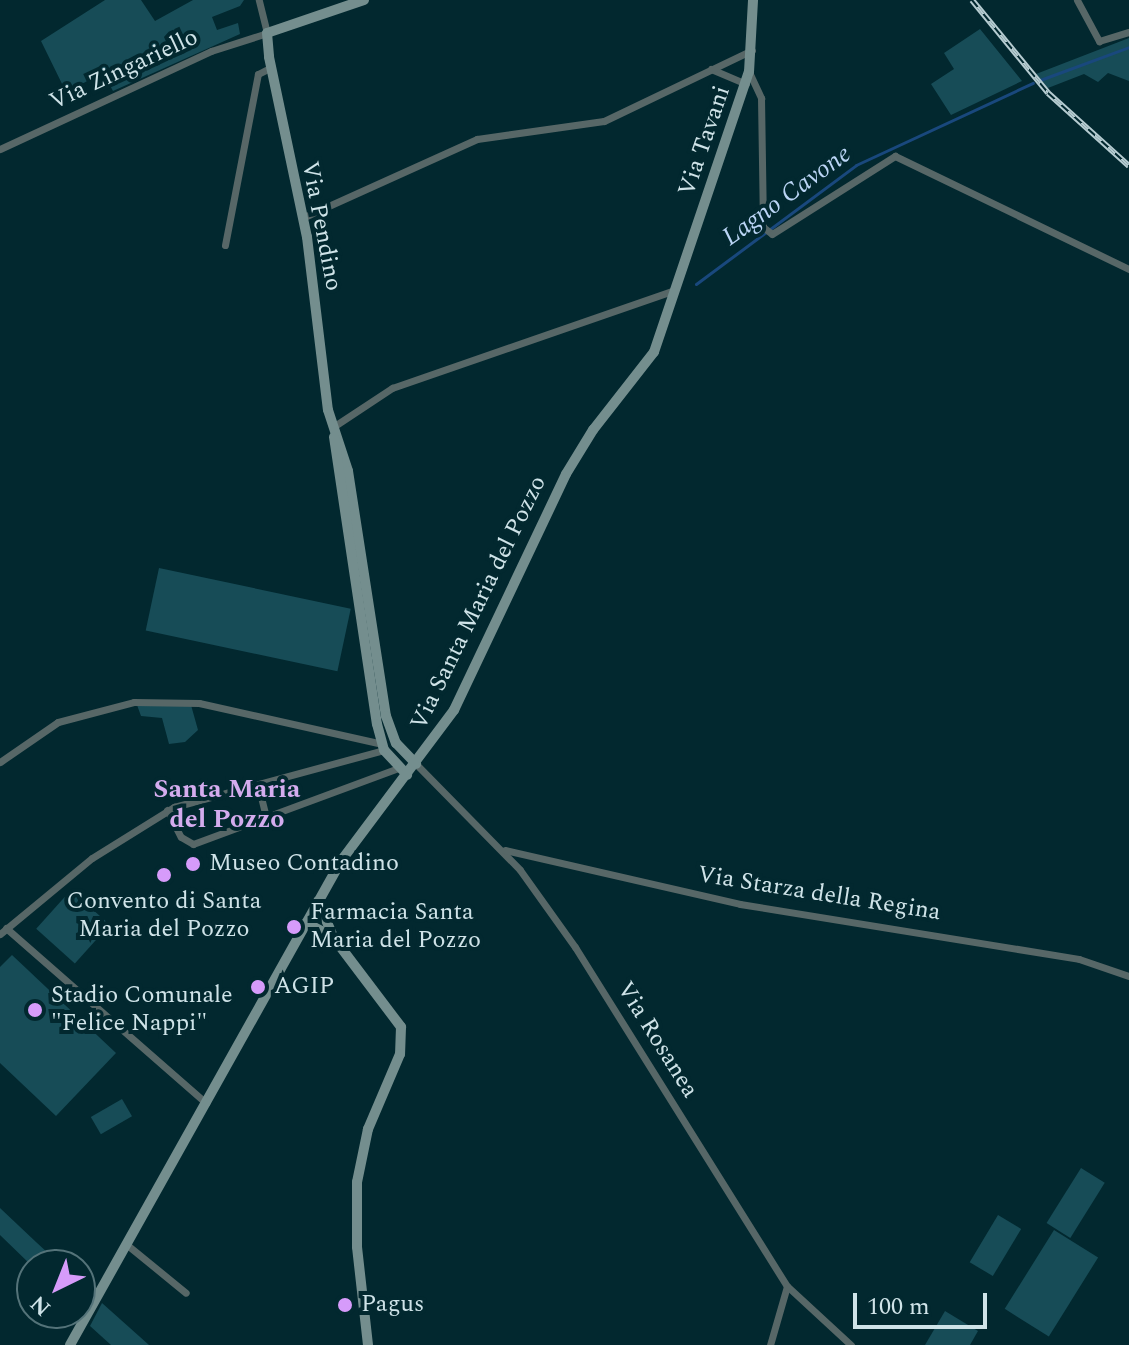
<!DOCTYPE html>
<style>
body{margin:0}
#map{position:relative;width:1129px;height:1345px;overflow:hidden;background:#02282f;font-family:Spectral,serif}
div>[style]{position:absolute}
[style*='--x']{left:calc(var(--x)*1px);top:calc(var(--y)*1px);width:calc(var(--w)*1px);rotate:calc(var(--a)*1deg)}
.green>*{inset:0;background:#174c57;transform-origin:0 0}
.stream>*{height:3px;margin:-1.5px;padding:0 1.5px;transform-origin:1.5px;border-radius:1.5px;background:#19487d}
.street>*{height:7px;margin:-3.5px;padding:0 3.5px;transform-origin:3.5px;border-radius:3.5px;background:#576767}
.secondary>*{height:10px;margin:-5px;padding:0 5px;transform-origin:5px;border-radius:5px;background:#748e8e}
.rail>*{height:6px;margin-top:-3px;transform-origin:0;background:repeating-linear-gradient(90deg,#02282f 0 9px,#b6ccd1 0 18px);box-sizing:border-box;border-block:2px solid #b6ccd1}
.dots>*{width:22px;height:22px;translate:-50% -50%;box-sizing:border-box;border:4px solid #02282f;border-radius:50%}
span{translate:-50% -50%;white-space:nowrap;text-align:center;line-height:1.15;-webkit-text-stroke:8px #02282f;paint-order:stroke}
.street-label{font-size:24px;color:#cfe3e8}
.poi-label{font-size:24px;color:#cfe3e8}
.left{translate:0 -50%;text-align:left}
.water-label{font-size:26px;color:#bbd5f5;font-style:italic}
.neighbourhood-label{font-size:26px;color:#d4acee;font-weight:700}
.north{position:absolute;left:16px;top:1249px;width:80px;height:80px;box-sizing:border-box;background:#02282f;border:2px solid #547379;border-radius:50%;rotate:223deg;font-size:22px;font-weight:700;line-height:32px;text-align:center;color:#cfe3e8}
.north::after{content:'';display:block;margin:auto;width:28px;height:36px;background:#d69bfa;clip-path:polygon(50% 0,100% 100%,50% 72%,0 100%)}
.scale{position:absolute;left:853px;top:1293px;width:134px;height:36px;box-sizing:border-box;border:4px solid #cfe3e8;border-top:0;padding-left:10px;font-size:24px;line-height:28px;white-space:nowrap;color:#cfe3e8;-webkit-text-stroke:6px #02282f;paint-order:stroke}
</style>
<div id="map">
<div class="green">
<i style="clip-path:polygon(105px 0,141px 0,155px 21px,193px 0,244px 0,240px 6px,212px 17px,217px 30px,238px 23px,240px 34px,113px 91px,103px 73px,66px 92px,41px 41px)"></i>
<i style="clip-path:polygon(980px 29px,1022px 81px,951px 115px,931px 84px,954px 69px,944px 53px)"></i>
<i style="clip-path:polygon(1129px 38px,1129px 81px,1108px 73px,1098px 82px,1084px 74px,1048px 88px,1036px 74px)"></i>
<i style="left:159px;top:568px;width:196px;height:64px;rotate:12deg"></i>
<i style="clip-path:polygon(137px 705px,191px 705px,198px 730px,185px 742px,169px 744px,162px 718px,141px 716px)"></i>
<i style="left:71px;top:890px;width:52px;height:52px;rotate:42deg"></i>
<i style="clip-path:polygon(12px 955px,116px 1053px,56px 1116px,0 1063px,0 967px)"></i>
<i style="left:122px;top:1099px;width:20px;height:36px;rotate:60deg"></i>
<i style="left:1081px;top:1168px;width:28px;height:65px;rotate:32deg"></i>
<i style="clip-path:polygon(0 1208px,36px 1242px,61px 1265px,32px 1266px,0 1235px)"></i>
<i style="left:998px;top:1215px;width:27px;height:55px;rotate:31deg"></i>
<i style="left:1054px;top:1230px;width:52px;height:93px;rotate:32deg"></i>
<i style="clip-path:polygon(102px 1303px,149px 1345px,111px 1345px,90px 1326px)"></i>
<i style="clip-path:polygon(945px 1311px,978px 1331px,970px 1345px,925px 1345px)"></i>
</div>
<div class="stream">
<i style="--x:1040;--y:80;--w:95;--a:-20.3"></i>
<i style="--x:696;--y:284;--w:199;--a:-36.6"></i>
<i style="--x:856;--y:165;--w:195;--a:-24.9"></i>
</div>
<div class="street">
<i style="--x:1077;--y:0;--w:47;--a:61.8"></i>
<i style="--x:1099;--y:41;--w:31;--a:-17"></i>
<i style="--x:711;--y:69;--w:38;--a:23"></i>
<i style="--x:749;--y:72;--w:29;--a:65"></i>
<i style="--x:761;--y:98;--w:129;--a:89.1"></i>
<i style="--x:763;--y:227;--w:11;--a:38"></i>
<i style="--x:772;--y:234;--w:146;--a:-32.4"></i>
<i style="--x:895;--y:156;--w:260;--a:25.8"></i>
<i style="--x:0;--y:149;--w:233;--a:-24.9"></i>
<i style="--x:211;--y:51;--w:59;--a:-17.8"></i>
<i style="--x:267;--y:33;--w:34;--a:-104"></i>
<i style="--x:302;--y:218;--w:192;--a:-24.3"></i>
<i style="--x:477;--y:139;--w:128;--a:-8.1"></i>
<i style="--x:604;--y:121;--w:164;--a:-25.6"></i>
<i style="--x:225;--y:245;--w:174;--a:-79.1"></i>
<i style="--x:258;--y:74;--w:13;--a:-27"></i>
<i style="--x:333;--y:427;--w:71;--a:-33.5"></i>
<i style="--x:392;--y:388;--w:299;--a:-19.1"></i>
<i style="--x:0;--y:762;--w:70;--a:-34.6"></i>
<i style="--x:58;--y:722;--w:79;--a:-14.7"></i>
<i style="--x:134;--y:702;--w:65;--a:0.9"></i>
<i style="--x:199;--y:703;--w:188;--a:12.6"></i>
<i style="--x:416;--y:764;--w:148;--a:45.5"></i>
<i style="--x:520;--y:870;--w:95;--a:54.5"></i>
<i style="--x:575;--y:947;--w:400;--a:58"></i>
<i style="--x:787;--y:1286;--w:87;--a:42.7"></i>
<i style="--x:258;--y:785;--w:33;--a:76"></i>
<i style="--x:167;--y:810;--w:30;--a:63"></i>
<i style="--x:181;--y:837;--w:14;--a:30"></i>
<i style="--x:193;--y:844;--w:219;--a:-20.3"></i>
<i style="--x:505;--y:850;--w:241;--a:12.9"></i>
<i style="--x:740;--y:904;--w:343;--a:9.2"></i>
<i style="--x:1079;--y:959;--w:53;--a:18.8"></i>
<i style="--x:6;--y:928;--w:266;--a:41.2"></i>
<i style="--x:0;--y:934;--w:119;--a:-39.6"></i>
<i style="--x:92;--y:858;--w:97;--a:-31.9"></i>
<i style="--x:174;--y:807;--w:218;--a:-15.2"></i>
<i style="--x:126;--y:1244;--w:77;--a:39.2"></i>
<i style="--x:770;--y:1345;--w:61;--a:-73.9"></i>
</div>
<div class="secondary">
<i style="--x:364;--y:0;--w:102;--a:161.2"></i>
<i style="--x:267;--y:33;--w:24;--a:85"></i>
<i style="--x:269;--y:57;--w:184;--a:78.1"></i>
<i style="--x:307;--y:237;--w:174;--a:83.1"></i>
<i style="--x:328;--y:410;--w:64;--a:71.8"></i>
<i style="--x:348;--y:471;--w:248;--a:81.2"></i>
<i style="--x:386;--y:716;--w:29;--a:70"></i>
<i style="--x:396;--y:743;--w:29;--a:46"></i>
<i style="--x:334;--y:437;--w:290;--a:81.5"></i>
<i style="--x:377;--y:724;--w:27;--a:75"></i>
<i style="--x:384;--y:750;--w:34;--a:47"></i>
<i style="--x:318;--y:901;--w:39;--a:67"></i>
<i style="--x:333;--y:937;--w:113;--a:52.9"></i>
<i style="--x:401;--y:1027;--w:27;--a:92"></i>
<i style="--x:400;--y:1054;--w:82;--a:113.1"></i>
<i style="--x:368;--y:1129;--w:54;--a:101.7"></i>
<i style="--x:357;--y:1182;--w:65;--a:90"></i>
<i style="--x:357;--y:1247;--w:99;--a:83.6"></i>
<i style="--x:306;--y:923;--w:30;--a:27"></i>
<i style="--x:70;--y:1345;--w:555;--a:-60.75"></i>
<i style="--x:341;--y:861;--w:189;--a:-53.2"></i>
<i style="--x:454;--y:710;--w:261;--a:-64.6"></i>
<i style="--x:566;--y:474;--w:52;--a:-58.5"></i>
<i style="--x:593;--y:430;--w:99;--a:-52"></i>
<i style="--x:654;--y:352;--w:296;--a:-71.3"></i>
<i style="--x:749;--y:72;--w:72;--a:-86.8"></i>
</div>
<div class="rail">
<i style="--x:972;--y:0;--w:120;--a:50.7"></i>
<i style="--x:1048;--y:93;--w:109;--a:42"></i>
</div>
<div class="dots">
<i style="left:193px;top:864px;background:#d69bfa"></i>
<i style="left:164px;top:875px;background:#d69bfa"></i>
<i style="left:294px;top:927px;background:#d69bfa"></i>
<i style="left:258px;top:987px;background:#d69bfa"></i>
<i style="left:35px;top:1010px;background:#d69bfa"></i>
<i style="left:345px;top:1305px;background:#d69bfa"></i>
</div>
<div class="street-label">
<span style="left:124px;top:70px;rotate:-25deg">Via Zingariello</span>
<span style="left:705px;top:141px;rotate:-71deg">Via Tavani</span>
<span style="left:321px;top:226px;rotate:79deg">Via Pendino</span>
<span style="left:479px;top:603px;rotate:-64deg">Via Santa Maria del Pozzo</span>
<span style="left:819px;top:894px;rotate:9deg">Via Starza della Regina</span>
<span style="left:657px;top:1040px;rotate:58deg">Via Rosanea</span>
</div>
<div class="poi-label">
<span class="left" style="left:209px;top:864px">Museo Contadino</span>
<span style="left:164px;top:916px">Convento di Santa<br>Maria del Pozzo</span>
<span class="left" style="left:310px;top:927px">Farmacia Santa<br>Maria del Pozzo</span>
<span class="left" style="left:274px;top:987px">AGIP</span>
<span class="left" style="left:51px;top:1010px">Stadio Comunale<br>"Felice Nappi"</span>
<span class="left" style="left:361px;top:1305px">Pagus</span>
</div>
<div class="water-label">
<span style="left:787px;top:196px;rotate:-36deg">Lagno Cavone</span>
</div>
<div class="neighbourhood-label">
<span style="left:227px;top:805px">Santa Maria<br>del Pozzo</span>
</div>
<div class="north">N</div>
<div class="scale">100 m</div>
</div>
